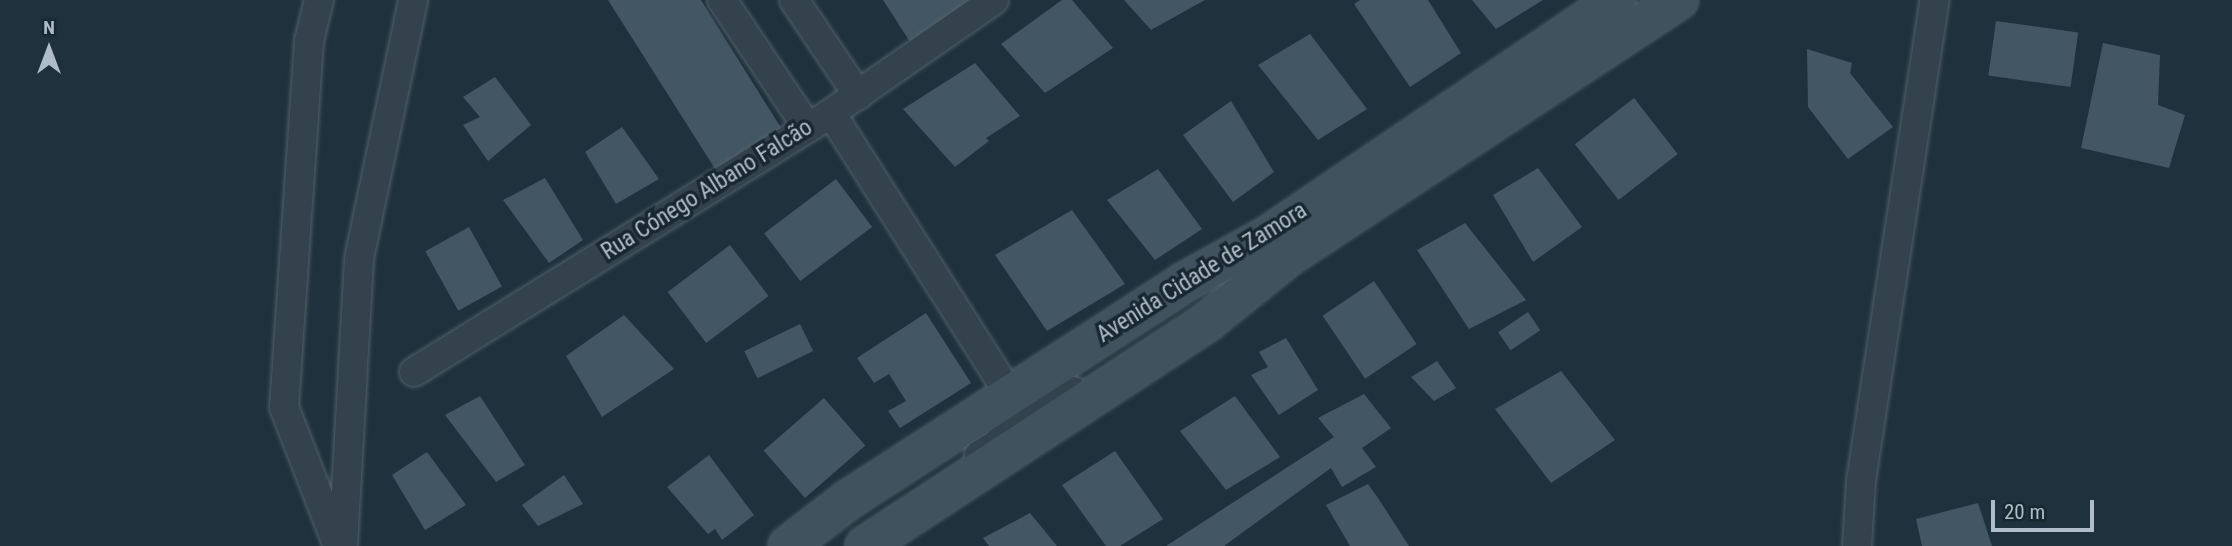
<!DOCTYPE html>
<meta charset="utf-8">
<style>
body{margin:0}
#map{position:relative;width:2232px;height:546px;overflow:hidden;background:#1f313c;font-family:"Roboto Condensed",sans-serif}
div>[style]{position:absolute}
[style*='--x']{left:calc(var(--x)*1px);top:calc(var(--y)*1px);width:calc(var(--w)*1px);rotate:calc(var(--a)*1deg)}
.building>*{inset:0;background:#425763;transform-origin:0 0}
.roads{filter:drop-shadow(0 0 2px #516069) drop-shadow(0 0 2px #516069)}
.street>*{height:28px;margin:-14px;padding:0 14px;transform-origin:14px;border-radius:14px;background:#33424c}
.secondary>*{height:38px;margin:-19px;padding:0 19px;transform-origin:19px;border-radius:19px;background:#41525f}
span{translate:-50% -50%;white-space:nowrap;text-align:center;line-height:1.15;-webkit-text-stroke:7px #192730;paint-order:stroke}
.street-label{font-size:23px;color:#aebdc8}
.north{position:absolute;left:14px;top:14px;width:70px;height:70px;-webkit-text-stroke:5px #192730;paint-order:stroke;rotate:0deg;font-size:19px;font-weight:700;line-height:28px;text-align:center;color:#aebdc8}
.north::after{content:'';display:block;margin:auto;width:24px;height:32px;background:#aebdc8;clip-path:polygon(50% 0,100% 100%,50% 72%,0 100%)}
.scale{position:absolute;left:1991px;top:500px;width:103px;height:32px;box-sizing:border-box;border:4px solid #aebdc8;border-top:0;padding-left:9px;font-size:21px;line-height:24px;white-space:nowrap;color:#aebdc8;-webkit-text-stroke:5px #192730;paint-order:stroke}
</style>
<div id="map">
<div class="building">
<i style="clip-path:polygon(608px 0,701px 0,783px 131px,717px 172px)"></i>
<i style="clip-path:polygon(883px 0,981px 0,912px 45px)"></i>
<i style="clip-path:polygon(1062px 0,1072px 0,1113px 48px,1045px 93px,1001px 44px)"></i>
<i style="clip-path:polygon(1124px 0,1205px 0,1151px 30px)"></i>
<i style="clip-path:polygon(1360px 0,1428px 0,1461px 53px,1410px 87px,1354px 4px)"></i>
<i style="clip-path:polygon(1472px 0,1543px 0,1496px 29px)"></i>
<i style="left:1996px;top:21px;width:83px;height:55px;rotate:8deg"></i>
<i style="clip-path:polygon(1310px 34px,1367px 109px,1318px 140px,1258px 65px)"></i>
<i style="clip-path:polygon(2103px 43px,2160px 55px,2158px 105px,2185px 115px,2169px 168px,2081px 148px)"></i>
<i style="clip-path:polygon(1807px 49px,1852px 63px,1850px 73px,1893px 127px,1848px 159px,1808px 107px)"></i>
<i style="clip-path:polygon(975px 63px,1020px 116px,986px 138px,989px 141px,955px 167px,903px 109px)"></i>
<i style="clip-path:polygon(495px 77px,531px 125px,488px 161px,463px 125px,480px 117px,463px 97px)"></i>
<i style="left:1634px;top:98px;width:71px;height:75px;rotate:52deg"></i>
<i style="clip-path:polygon(1231px 101px,1274px 172px,1233px 202px,1183px 135px)"></i>
<i style="clip-path:polygon(622px 127px,659px 179px,616px 204px,585px 152px)"></i>
<i style="clip-path:polygon(1538px 168px,1582px 227px,1533px 262px,1493px 195px)"></i>
<i style="clip-path:polygon(1158px 169px,1202px 229px,1155px 260px,1107px 200px)"></i>
<i style="clip-path:polygon(545px 178px,583px 240px,549px 263px,503px 200px)"></i>
<i style="left:836px;top:179px;width:60px;height:90px;rotate:53deg"></i>
<i style="clip-path:polygon(1072px 210px,1125px 284px,1047px 331px,995px 255px)"></i>
<i style="clip-path:polygon(1465px 223px,1526px 300px,1469px 329px,1417px 250px)"></i>
<i style="left:469px;top:227px;width:68px;height:50px;rotate:61deg"></i>
<i style="left:730px;top:245px;width:64px;height:78px;rotate:53deg"></i>
<i style="left:1374px;top:281px;width:76px;height:62px;rotate:56deg"></i>
<i style="left:1528px;top:312px;width:22px;height:36px;rotate:56deg"></i>
<i style="clip-path:polygon(926px 313px,971px 383px,900px 428px,888px 411px,906px 401px,889px 374px,874px 383px,857px 358px)"></i>
<i style="clip-path:polygon(624px 315px,674px 369px,602px 417px,566px 356px)"></i>
<i style="left:800px;top:324px;width:30px;height:62px;rotate:64deg"></i>
<i style="clip-path:polygon(1286px 338px,1318px 390px,1279px 415px,1251px 375px,1268px 367px,1259px 352px)"></i>
<i style="clip-path:polygon(1437px 361px,1456px 388px,1434px 401px,1411px 377px)"></i>
<i style="clip-path:polygon(1561px 371px,1615px 440px,1551px 483px,1495px 409px)"></i>
<i style="clip-path:polygon(1364px 394px,1391px 428px,1362px 448px,1376px 467px,1342px 487px,1331px 468px,1224px 546px,1166px 546px,1334px 437px,1318px 418px)"></i>
<i style="clip-path:polygon(480px 396px,525px 465px,496px 482px,445px 415px)"></i>
<i style="clip-path:polygon(1235px 396px,1280px 457px,1226px 490px,1180px 431px)"></i>
<i style="left:824px;top:398px;width:63px;height:80px;rotate:49deg"></i>
<i style="clip-path:polygon(1115px 451px,1163px 519px,1120px 546px,1106px 546px,1062px 485px)"></i>
<i style="clip-path:polygon(427px 452px,466px 505px,425px 530px,392px 475px)"></i>
<i style="clip-path:polygon(709px 455px,754px 515px,722px 540px,715px 529px,708px 534px,667px 487px)"></i>
<i style="clip-path:polygon(564px 475px,583px 504px,538px 526px,522px 505px)"></i>
<i style="clip-path:polygon(1368px 484px,1378px 498px,1409px 546px,1350px 546px,1326px 505px)"></i>
<i style="clip-path:polygon(1978px 503px,1992px 546px,1922px 546px,1916px 519px)"></i>
<i style="clip-path:polygon(1030px 513px,1057px 546px,989px 546px,983px 538px)"></i>
</div>
<div class="roads">
<div class="street">
<i style="--x:319;--y:0;--w:42;--a:103.7"></i>
<i style="--x:309;--y:41;--w:367;--a:93.9"></i>
<i style="--x:284;--y:407;--w:149;--a:68.8"></i>
<i style="--x:722;--y:0;--w:154;--a:56.1"></i>
<i style="--x:794;--y:0;--w:115;--a:56"></i>
<i style="--x:831;--y:113;--w:333;--a:57.6"></i>
<i style="--x:1009;--y:394;--w:18;--a:45"></i>
<i style="--x:1022;--y:407;--w:22;--a:5"></i>
<i style="--x:1044;--y:409;--w:34;--a:-32"></i>
<i style="--x:414;--y:372;--w:491;--a:-31.8"></i>
<i style="--x:831;--y:113;--w:198;--a:-34.7"></i>
<i style="--x:979;--y:455;--w:25;--a:-32"></i>
<i style="--x:1000;--y:442;--w:20;--a:-70"></i>
<i style="--x:1007;--y:423;--w:29;--a:-86"></i>
<i style="--x:343;--y:546;--w:287;--a:-86.8"></i>
<i style="--x:359;--y:259;--w:265;--a:-78.2"></i>
<i style="--x:1857;--y:546;--w:65;--a:-86.5"></i>
<i style="--x:1861;--y:481;--w:487;--a:-81.3"></i>
</div>
<div class="secondary">
<i style="--x:788;--y:546;--w:76;--a:-37.5"></i>
<i style="--x:848;--y:500;--w:399;--a:-32.9"></i>
<i style="--x:1183;--y:283;--w:95;--a:-29"></i>
<i style="--x:1266;--y:237;--w:423;--a:-34.1"></i>
<i style="--x:865;--y:546;--w:409;--a:-33.2"></i>
<i style="--x:1207;--y:322;--w:105;--a:-38.8"></i>
<i style="--x:1289;--y:256;--w:466;--a:-33.3"></i>
</div>
</div>
<div class="street-label">
<span style="left:707px;top:190px;rotate:-32deg">Rua Cónego Albano Falcão</span>
<span style="left:1202px;top:273px;rotate:-32deg">Avenida Cidade de Zamora</span>
</div>
<div class="north">N</div>
<div class="scale">20 m</div>
</div>
